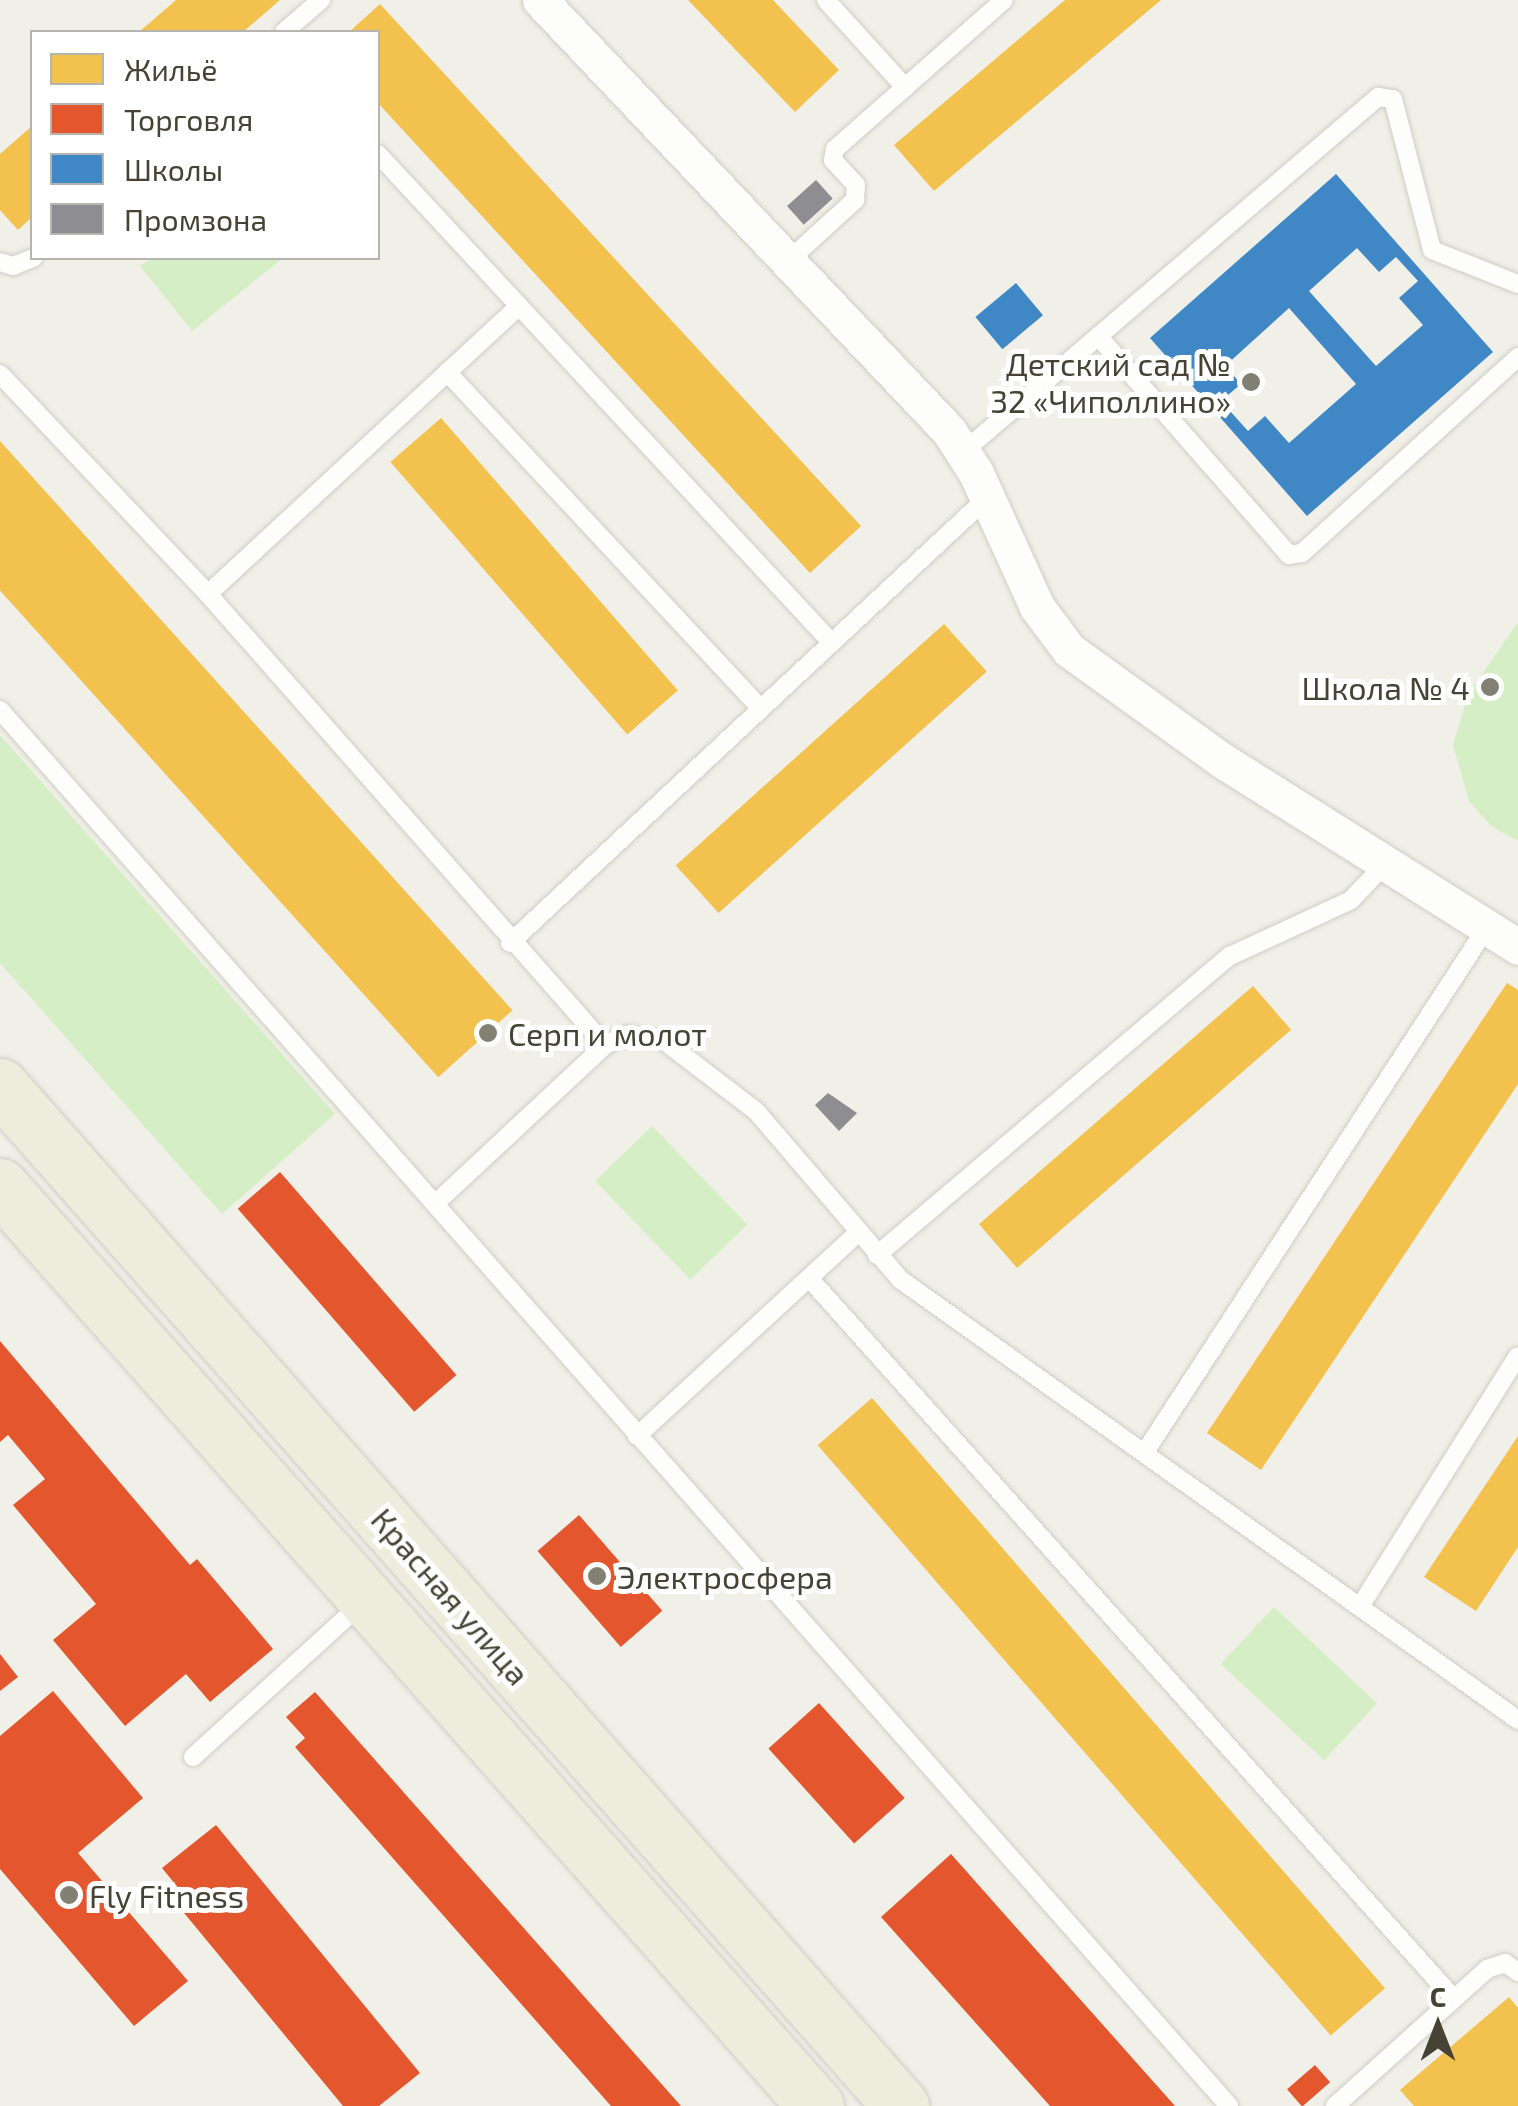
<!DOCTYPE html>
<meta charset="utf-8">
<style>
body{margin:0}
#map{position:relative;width:1518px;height:2106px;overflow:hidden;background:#f0f0e8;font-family:"Exo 2",sans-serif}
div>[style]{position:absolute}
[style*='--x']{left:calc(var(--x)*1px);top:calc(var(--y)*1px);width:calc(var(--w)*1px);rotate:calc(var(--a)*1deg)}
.green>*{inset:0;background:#d5eec5;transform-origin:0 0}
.homes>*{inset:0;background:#f2c14e;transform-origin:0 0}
.shops>*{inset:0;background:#e4572e;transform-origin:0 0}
.schools>*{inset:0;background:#3f88c5;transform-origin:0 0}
.industry>*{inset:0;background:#8d8d92;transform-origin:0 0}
.roads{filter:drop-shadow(0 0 2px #cecdc5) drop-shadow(0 0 2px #cecdc5)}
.service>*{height:18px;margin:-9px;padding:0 9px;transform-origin:9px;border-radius:9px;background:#fdfdfc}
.minor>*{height:35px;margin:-17.5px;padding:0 17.5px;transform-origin:17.5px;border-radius:17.5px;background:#fdfdfc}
.trunk>*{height:55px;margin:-27.5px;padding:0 27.5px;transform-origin:27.5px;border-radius:27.5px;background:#eeecdd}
.dots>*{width:28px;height:28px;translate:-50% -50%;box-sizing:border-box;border:5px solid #fff;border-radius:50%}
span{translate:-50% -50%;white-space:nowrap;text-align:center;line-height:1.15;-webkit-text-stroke:10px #fff;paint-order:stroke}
.poi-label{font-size:32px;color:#474334}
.right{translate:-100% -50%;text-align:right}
.left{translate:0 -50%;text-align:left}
.street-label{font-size:32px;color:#474334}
.legend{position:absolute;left:30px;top:30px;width:350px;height:230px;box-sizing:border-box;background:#fff;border:2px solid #b5b4ae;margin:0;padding:12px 18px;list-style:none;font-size:30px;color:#474334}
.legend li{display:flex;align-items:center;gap:20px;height:50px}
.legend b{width:50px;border:2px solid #b5b4ae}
.north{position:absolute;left:1388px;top:1976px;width:100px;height:100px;-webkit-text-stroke:8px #fff;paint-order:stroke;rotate:0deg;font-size:28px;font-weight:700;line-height:40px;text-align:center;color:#474334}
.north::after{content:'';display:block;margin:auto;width:35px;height:45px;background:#474334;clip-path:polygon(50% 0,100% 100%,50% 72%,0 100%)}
</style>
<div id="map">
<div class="green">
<i style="clip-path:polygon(151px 258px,283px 258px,192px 331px,140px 266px)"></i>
<i style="clip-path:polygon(1518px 622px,1518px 841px,1491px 826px,1469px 801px,1453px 745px,1468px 695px)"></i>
<i style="clip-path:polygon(0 735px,335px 1114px,222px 1214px,0 963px)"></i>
<i style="left:652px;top:1126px;width:137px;height:79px;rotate:46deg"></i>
<i style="left:1274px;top:1607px;width:141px;height:78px;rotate:43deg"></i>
</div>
<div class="homes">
<i style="clip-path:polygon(176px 0,280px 0,243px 32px,139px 32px)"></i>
<i style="clip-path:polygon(688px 0,773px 0,839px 70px,795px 112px)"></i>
<i style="clip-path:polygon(1065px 0,1161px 0,934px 191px,894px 145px)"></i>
<i style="clip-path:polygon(380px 4px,861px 526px,810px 573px,378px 103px,378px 32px,349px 32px)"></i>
<i style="clip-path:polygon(32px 126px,32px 217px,18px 230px,0 210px,0 154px)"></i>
<i style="left:441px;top:418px;width:361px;height:67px;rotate:49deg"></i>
<i style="left:0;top:441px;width:766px;height:100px;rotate:48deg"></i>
<i style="left:944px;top:624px;width:64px;height:361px;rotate:48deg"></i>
<i style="clip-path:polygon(1507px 983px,1518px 990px,1518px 1084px,1261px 1470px,1207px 1433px)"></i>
<i style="left:1253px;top:986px;width:58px;height:363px;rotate:49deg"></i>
<i style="left:872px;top:1398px;width:782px;height:72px;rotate:49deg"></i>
<i style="clip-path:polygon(1518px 1436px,1518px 1547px,1476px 1611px,1424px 1577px)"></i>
<i style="clip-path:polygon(1509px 1997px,1518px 2008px,1518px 2106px,1414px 2106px,1400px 2090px)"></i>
</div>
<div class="shops">
<i style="left:280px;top:1172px;width:269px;height:56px;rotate:49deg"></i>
<i style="clip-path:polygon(0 1341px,190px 1565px,197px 1559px,273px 1649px,210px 1702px,186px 1674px,125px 1726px,53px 1640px,96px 1604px,13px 1505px,45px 1479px,8px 1435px,0 1442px)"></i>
<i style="left:579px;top:1515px;width:127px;height:55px;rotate:49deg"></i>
<i style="clip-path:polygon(0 1654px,18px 1677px,0 1691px)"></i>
<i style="clip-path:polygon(53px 1691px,143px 1798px,78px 1853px,188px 1981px,134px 2026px,0 1869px,0 1736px)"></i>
<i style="clip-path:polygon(315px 1692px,681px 2106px,611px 2106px,295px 1747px,305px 1738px,286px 1717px)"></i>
<i style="left:819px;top:1703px;width:128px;height:68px;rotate:48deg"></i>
<i style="clip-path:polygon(216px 1825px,420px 2073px,379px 2106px,343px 2106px,180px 1908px,189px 1901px,162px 1868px)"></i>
<i style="clip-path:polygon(951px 1854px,1175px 2106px,1050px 2106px,881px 1917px)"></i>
<i style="left:1315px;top:2065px;width:23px;height:37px;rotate:49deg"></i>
</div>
<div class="schools">
<i style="clip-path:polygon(evenodd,1336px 174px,1493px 352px,1307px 516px,1150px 338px,1336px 174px,1357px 248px,1379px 272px,1396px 257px,1418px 281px,1399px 298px,1423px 325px,1376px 366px,1309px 291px,1357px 248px,1336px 174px,1289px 308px,1356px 384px,1289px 443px,1265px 416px,1248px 431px,1221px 401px,1241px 384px,1225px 366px,1289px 308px)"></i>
<i style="left:1016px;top:283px;width:42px;height:53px;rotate:50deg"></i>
</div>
<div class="industry">
<i style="left:816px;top:180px;width:25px;height:39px;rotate:48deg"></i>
<i style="clip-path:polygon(828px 1093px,857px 1113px,839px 1131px,815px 1105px)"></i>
</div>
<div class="roads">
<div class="service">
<i style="--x:826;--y:0;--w:118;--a:47.8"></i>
<i style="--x:284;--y:32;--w:49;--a:-40.9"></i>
<i style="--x:378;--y:154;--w:666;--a:47.13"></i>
<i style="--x:788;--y:261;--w:91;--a:-42.3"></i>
<i style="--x:855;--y:200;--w:15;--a:-86"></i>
<i style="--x:856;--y:185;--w:34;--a:-133"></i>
<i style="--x:833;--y:160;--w:11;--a:-80"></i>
<i style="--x:835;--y:149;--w:225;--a:-41.4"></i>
<i style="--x:0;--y:262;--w:14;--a:17"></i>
<i style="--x:13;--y:266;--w:22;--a:-22"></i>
<i style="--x:1098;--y:336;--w:291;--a:48.9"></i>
<i style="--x:1289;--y:555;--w:13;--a:-9"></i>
<i style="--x:1302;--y:553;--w:292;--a:-42.2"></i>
<i style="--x:447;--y:372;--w:459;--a:47"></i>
<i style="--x:0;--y:374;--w:303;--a:46.6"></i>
<i style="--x:208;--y:594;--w:601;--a:48.64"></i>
<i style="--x:964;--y:451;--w:545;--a:-40.53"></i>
<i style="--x:1378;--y:97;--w:15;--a:8"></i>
<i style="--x:1393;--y:99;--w:156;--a:75.5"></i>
<i style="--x:1432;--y:250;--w:92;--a:21.6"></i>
<i style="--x:208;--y:594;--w:424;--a:-42.8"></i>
<i style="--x:0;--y:710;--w:1860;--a:48.64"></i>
<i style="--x:510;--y:943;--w:654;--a:-43.02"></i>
<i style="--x:438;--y:1201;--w:229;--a:-43"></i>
<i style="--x:605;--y:1045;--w:23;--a:-25"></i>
<i style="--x:626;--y:1035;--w:37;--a:8"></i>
<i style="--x:663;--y:1040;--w:117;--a:37.4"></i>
<i style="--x:756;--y:1111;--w:223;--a:49.4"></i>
<i style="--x:901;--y:1280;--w:758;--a:35.49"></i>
<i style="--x:877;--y:1255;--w:463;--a:-40.3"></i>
<i style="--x:1230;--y:956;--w:133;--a:-24.8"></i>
<i style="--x:1351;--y:900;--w:51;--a:-46.6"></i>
<i style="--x:809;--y:1278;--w:967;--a:48.18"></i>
<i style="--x:637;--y:1436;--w:300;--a:-42.6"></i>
<i style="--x:1145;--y:1452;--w:627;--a:-56.92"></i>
<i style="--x:1361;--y:1605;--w:294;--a:-57.8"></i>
<i style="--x:193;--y:1757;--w:229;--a:-42.3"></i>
<i style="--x:1335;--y:2106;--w:205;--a:-42"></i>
<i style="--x:1487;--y:1969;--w:19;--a:-18"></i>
<i style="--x:1505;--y:1963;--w:16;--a:35"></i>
</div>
<div class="minor">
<i style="--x:540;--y:0;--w:594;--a:46.5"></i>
<i style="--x:949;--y:431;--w:50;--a:57.3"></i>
<i style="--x:976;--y:473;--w:147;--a:65.5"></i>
<i style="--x:1037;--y:607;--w:54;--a:53.3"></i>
<i style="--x:1069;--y:650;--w:190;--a:35.8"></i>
<i style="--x:1223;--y:761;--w:349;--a:32.2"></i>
</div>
<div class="trunk">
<i style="--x:0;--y:1086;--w:1361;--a:48.54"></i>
<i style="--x:0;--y:1186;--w:1230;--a:48.43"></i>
</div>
</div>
<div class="dots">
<i style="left:1251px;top:382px;background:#828073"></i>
<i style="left:1490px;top:687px;background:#828073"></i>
<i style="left:488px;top:1033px;background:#828073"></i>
<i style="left:597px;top:1576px;background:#828073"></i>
<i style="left:69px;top:1895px;background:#828073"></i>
</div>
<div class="poi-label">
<span class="right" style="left:1231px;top:382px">Детский сад №<br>32 «Чиполлино»</span>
<span class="right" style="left:1470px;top:687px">Школа № 4</span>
<span class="left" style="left:508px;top:1033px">Серп и молот</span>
<span class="left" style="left:617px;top:1576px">Электросфера</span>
<span class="left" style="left:89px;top:1895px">Fly Fitness</span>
</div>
<div class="street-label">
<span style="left:451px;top:1596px;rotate:49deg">Красная улица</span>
</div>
<ul class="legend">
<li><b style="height:28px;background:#f2c14e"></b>Жильё</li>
<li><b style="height:28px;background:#e4572e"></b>Торговля</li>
<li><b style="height:28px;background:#3f88c5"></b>Школы</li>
<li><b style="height:28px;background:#8d8d92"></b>Промзона</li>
</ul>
<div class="north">С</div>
</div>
